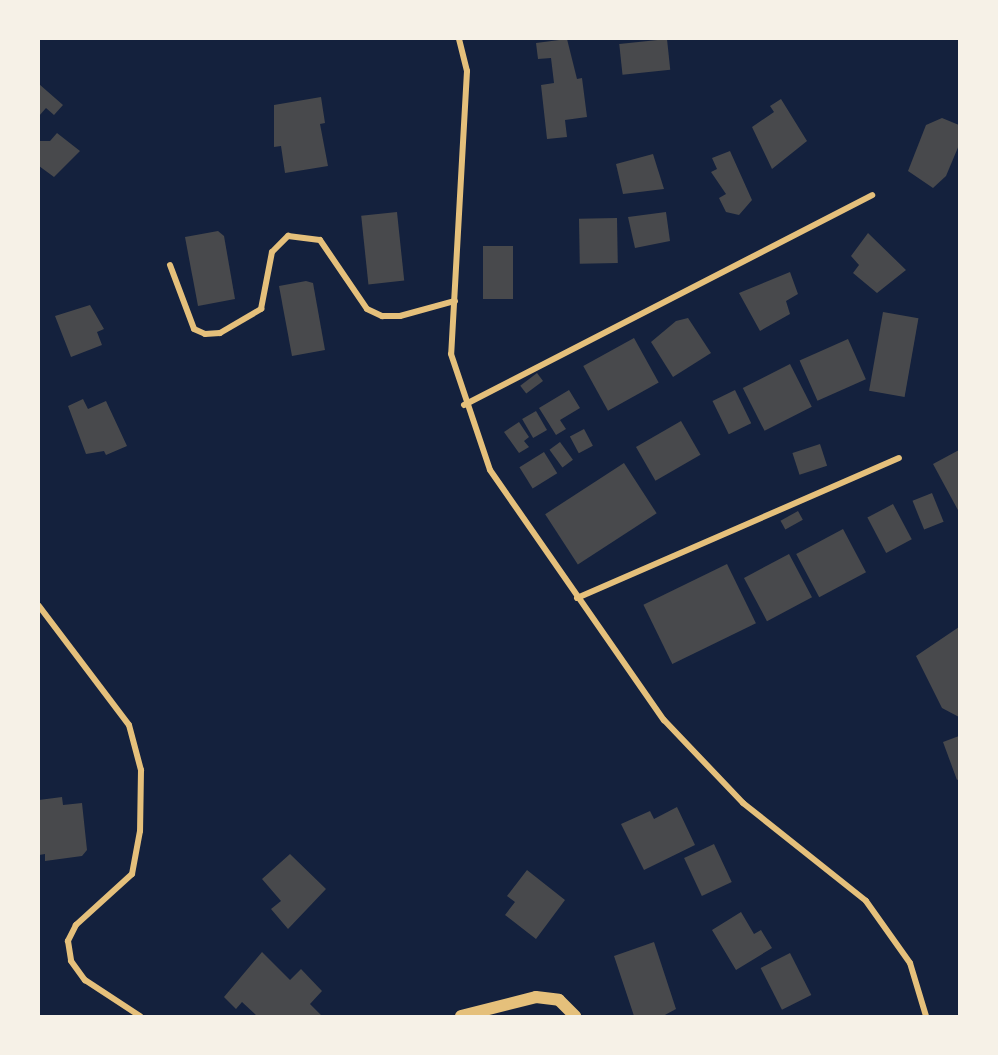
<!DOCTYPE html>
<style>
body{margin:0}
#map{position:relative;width:998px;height:1055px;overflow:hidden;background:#14213d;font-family:"Fira Sans Condensed",sans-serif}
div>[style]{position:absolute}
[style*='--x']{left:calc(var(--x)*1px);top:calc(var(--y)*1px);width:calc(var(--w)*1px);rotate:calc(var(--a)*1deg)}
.building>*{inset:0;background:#48494c;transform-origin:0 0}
.minor>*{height:6px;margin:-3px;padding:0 3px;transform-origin:3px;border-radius:3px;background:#e5c07b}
.secondary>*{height:12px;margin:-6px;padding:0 6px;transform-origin:6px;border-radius:6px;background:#e5c07b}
span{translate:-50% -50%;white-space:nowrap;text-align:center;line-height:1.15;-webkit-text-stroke:4.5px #f6f1e7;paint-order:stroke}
.frame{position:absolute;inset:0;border:40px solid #f6f1e7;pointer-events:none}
</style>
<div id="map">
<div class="building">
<i style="clip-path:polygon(567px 39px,577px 79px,582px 78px,587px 117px,565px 120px,567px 137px,547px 139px,541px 85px,554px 83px,551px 58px,538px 59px,536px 43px)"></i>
<i style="left:667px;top:39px;width:31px;height:48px;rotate:84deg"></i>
<i style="clip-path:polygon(39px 84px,63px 105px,54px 115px,46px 108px,39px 116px)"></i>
<i style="clip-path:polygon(321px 97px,325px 123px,320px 124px,328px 166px,285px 173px,281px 146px,274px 147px,274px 105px)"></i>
<i style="clip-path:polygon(781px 99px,807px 141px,772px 169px,752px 127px,774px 112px,770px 106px)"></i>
<i style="clip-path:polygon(942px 118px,959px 125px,959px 145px,946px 176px,933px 188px,908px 171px,926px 125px)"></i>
<i style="clip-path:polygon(57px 133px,80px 151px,54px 177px,39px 166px,39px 141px,50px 141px)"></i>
<i style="clip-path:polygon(730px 151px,752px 200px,739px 215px,726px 212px,719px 198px,726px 194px,711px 172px,717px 169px,712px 158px)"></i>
<i style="clip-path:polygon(653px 154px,664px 189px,623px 194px,616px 164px)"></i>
<i style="left:397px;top:212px;width:69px;height:36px;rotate:84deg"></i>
<i style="clip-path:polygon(666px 212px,670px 241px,635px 248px,628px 217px)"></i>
<i style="left:617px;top:218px;width:45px;height:38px;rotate:89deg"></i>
<i style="clip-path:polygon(218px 231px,224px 236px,235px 299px,198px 306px,185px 237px)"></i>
<i style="clip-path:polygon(868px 233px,906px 270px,877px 293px,853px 273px,859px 265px,851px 256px)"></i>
<i style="left:513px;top:246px;width:53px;height:30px;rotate:90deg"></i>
<i style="clip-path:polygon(790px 272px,798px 294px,786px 301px,790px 314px,760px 331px,739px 293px)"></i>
<i style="clip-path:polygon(306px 281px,313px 283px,325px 350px,292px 356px,279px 286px)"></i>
<i style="clip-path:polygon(90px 305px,104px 329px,97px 332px,102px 345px,71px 357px,55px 316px)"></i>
<i style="left:883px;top:312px;width:36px;height:80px;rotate:10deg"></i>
<i style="clip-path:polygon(688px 318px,711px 353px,673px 377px,651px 342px,676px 321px)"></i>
<i style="left:634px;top:338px;width:51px;height:58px;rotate:61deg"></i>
<i style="left:848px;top:339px;width:44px;height:53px;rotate:66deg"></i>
<i style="left:790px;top:364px;width:48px;height:53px;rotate:63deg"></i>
<i style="left:537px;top:373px;width:10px;height:21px;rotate:53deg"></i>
<i style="clip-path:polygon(569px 390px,580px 408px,560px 420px,566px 429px,556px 435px,539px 408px)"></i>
<i style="left:735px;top:390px;width:37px;height:25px;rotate:64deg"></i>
<i style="clip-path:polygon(83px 399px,88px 409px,106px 401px,127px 446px,106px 455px,104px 451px,86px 454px,68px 406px)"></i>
<i style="left:536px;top:411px;width:22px;height:16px;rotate:60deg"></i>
<i style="left:681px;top:421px;width:39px;height:52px;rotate:60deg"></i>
<i style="clip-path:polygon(519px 422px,529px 437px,524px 441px,529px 447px,519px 453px,504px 432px)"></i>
<i style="left:584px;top:429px;width:19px;height:16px;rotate:62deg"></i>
<i style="left:560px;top:442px;width:22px;height:13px;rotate:54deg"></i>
<i style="left:820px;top:444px;width:23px;height:29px;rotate:72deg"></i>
<i style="clip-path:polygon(959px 450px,959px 512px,933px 464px)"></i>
<i style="left:544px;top:452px;width:25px;height:29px;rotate:58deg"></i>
<i style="left:624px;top:463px;width:60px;height:94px;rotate:57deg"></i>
<i style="left:932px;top:493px;width:31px;height:21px;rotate:68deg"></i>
<i style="left:893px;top:504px;width:40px;height:29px;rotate:62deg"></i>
<i style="left:798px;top:511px;width:10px;height:20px;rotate:61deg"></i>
<i style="left:843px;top:529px;width:49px;height:53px;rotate:62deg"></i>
<i style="left:789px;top:554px;width:49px;height:51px;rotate:62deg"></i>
<i style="left:727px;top:564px;width:66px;height:93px;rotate:64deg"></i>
<i style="clip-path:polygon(959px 627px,959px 717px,942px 708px,916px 656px)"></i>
<i style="clip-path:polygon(959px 736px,959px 779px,957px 780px,943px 742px)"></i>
<i style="clip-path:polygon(62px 797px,63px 805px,82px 803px,87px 850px,82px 856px,45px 861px,45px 854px,39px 855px,39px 800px)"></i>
<i style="clip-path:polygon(677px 807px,695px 845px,644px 870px,621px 824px,650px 811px,654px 819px)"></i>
<i style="left:714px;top:844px;width:42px;height:33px;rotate:65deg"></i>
<i style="clip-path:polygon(290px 854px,326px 889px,288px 929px,271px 909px,281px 901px,262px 879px)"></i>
<i style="clip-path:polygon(527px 870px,565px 900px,536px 939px,505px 915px,515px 902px,507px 896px)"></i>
<i style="clip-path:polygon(741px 912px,754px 934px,761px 930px,772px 948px,736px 970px,712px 930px)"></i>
<i style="clip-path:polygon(654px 942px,676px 1009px,663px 1016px,634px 1016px,614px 956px)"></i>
<i style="clip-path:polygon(262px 952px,290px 980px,301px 969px,322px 991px,310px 1004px,322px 1016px,257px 1016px,242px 1002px,236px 1009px,224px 997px)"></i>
<i style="left:790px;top:953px;width:47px;height:33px;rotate:63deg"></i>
</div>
<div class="minor">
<i style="--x:459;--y:39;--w:33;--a:76"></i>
<i style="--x:467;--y:71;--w:283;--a:93.2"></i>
<i style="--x:451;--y:354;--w:122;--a:71.4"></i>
<i style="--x:490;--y:470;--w:305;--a:55.2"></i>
<i style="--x:664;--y:720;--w:115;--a:46.4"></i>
<i style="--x:743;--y:803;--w:157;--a:38.5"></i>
<i style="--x:866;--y:901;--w:76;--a:54.6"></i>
<i style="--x:910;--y:963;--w:55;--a:73.2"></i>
<i style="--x:170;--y:265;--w:68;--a:69.4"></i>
<i style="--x:194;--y:329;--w:12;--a:24"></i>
<i style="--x:205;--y:334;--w:15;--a:-4"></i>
<i style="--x:220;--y:333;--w:48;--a:-30.3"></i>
<i style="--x:261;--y:309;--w:58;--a:-79.1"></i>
<i style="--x:272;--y:252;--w:23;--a:-45"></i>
<i style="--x:288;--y:236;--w:32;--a:7"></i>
<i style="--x:320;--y:240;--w:83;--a:55.7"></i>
<i style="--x:367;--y:309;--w:17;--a:25"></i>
<i style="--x:382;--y:316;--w:18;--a:0"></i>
<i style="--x:400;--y:316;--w:57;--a:-15.3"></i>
<i style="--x:464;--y:405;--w:459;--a:-27.2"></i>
<i style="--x:577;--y:598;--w:351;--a:-23.5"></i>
<i style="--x:39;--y:606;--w:149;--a:52.9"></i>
<i style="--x:129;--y:725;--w:47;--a:75.1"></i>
<i style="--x:141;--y:770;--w:61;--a:90.9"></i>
<i style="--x:140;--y:831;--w:44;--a:100.5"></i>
<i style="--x:132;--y:874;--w:76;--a:137.7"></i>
<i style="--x:76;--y:925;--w:18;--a:117"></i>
<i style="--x:68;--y:941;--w:20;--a:81"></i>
<i style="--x:71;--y:961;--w:24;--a:54"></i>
<i style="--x:85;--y:980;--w:66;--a:33.2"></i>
</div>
<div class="secondary">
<i style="--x:461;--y:1016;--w:77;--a:-14.2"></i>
<i style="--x:536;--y:997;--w:23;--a:7"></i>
<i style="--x:559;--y:1000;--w:23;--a:45"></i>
</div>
<div class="frame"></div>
</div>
